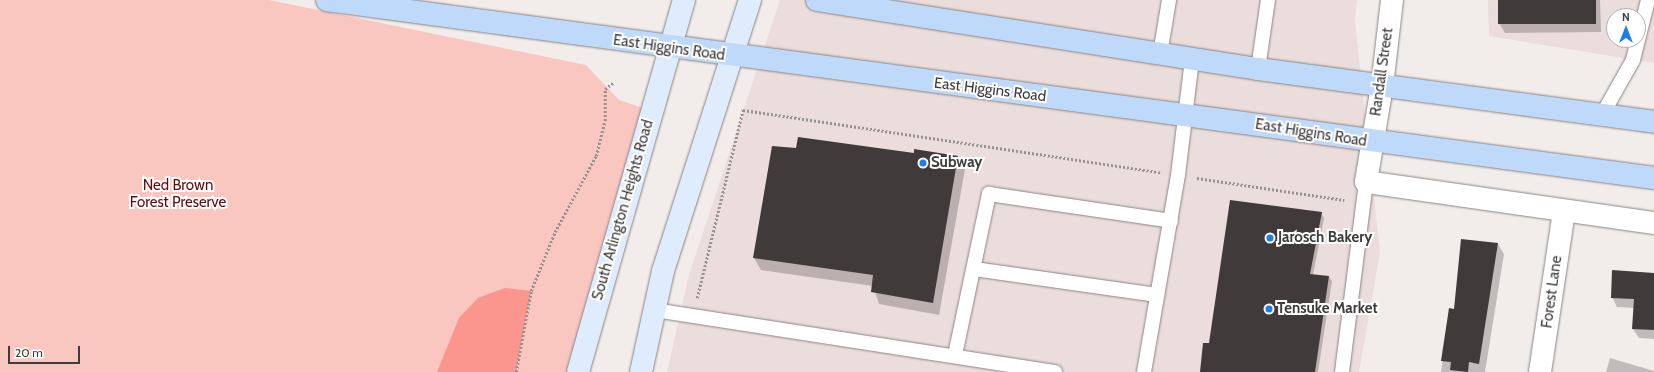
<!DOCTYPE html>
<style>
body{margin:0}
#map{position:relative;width:1654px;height:372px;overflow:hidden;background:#f2eceb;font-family:Cabin,sans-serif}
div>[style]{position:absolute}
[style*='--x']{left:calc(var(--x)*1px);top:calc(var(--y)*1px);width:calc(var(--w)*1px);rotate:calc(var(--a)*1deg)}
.built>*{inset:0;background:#eadddb}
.green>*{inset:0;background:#f9c6c0}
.forest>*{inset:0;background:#fa968d}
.shadow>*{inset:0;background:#0003}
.building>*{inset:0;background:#403b3a;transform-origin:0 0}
.path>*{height:2.5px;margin-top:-1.25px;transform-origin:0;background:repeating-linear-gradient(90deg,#969291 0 2px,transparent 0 4px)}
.roads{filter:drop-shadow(0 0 1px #8a8584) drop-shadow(0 0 1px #8a8584)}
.lane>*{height:14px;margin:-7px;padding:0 7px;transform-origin:7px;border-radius:7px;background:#fff}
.street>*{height:22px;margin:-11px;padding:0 11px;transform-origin:11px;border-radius:11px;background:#fff}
.secondary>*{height:22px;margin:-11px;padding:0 11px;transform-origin:11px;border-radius:11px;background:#dfecfd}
.primary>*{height:22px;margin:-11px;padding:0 11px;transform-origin:11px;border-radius:11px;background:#bed9fa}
.dots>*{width:11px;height:11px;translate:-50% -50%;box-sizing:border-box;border:2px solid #fff;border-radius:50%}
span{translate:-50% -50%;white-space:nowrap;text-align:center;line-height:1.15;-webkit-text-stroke:4px #fff;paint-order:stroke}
.street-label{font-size:15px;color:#3e3b3b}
.poi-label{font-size:15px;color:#3e3b3b;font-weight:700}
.left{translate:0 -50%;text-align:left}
.park-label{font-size:15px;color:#650b0e}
.north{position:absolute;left:1606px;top:8px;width:40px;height:40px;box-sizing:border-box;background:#fff;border:1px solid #b2b1b1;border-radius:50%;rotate:0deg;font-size:11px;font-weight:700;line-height:16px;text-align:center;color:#3e3b3b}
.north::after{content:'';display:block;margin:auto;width:14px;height:18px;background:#1e7ee7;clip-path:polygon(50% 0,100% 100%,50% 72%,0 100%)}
.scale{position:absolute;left:8px;top:346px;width:72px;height:18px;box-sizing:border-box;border:2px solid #3e3b3b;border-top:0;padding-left:5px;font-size:12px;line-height:14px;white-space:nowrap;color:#3e3b3b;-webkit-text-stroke:3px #fff;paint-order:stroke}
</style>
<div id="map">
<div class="built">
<i style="clip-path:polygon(780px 0,1357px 0,1355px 21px,1380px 252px,1359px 372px,667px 372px,689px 275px)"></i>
<i style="clip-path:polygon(evenodd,1488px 0,1654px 0,1654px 63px,1489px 36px,1488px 0,1614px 16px,1638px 16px,1638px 40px,1614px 40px,1614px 16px)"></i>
</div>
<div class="green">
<i style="clip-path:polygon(0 0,269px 0,586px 65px,619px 100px,649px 110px,578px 372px,0 372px)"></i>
</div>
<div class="forest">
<i style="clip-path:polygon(505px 288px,531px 291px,516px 372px,437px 372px,459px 318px,478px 298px)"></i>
</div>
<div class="shadow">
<i style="clip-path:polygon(1499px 0,1600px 0,1601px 32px,1505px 33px,1499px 23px)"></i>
<i style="clip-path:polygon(797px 149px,958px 157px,965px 169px,939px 315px,879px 304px,873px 286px,761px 270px,754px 258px)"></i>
<i style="clip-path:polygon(1321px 213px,1324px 218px,1313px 275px,1329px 277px,1332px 281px,1318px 372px,1202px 372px,1209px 344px)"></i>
<i style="clip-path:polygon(1498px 244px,1504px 254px,1485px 372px,1441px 372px,1450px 309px,1455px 310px)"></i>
<i style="clip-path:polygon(1654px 274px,1654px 339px,1639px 338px,1633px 329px,1634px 308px,1617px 307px,1612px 297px)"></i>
<i style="clip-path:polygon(1610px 358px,1654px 371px,1654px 372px,1606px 372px)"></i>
</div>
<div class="building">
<i style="left:1498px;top:0;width:98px;height:24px"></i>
<i style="clip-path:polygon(798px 137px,914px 153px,914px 149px,958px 156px,933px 303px,871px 292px,873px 275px,753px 258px,772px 146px,796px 148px)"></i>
<i style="clip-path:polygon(1230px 200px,1322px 212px,1310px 274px,1329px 276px,1315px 372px,1200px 372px,1203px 343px,1209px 343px)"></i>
<i style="clip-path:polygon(1461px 239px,1498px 243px,1479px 364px,1469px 362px,1468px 372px,1450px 370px,1451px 362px,1441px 361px,1449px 308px,1454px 309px)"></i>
<i style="clip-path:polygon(1612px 270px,1654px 273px,1654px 330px,1632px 329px,1634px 299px,1611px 298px)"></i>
</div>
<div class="path">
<i style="--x:1197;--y:178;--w:149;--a:8.5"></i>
<i style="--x:697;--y:298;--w:194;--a:-76.3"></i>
<i style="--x:743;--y:110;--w:422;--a:8.5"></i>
<i style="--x:516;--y:372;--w:82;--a:-79.5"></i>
<i style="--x:531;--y:291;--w:64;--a:-67.9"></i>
<i style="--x:555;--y:232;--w:86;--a:-61.7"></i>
<i style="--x:596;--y:156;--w:36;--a:-76"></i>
<i style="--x:605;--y:121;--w:32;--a:-90"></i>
<i style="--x:605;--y:89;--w:11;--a:-38"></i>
</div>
<div class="roads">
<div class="lane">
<i style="--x:1160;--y:54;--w:55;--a:-80.5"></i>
<i style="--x:1258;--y:69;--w:70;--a:-81.8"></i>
<i style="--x:1602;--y:115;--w:63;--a:-60.6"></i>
<i style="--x:1633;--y:60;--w:62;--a:-76"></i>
<i style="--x:974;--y:269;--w:185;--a:8.1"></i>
<i style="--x:654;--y:310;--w:406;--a:8.8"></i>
<i style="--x:955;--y:355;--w:165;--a:-78.1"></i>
<i style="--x:989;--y:194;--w:184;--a:8.4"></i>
<i style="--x:1144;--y:372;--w:200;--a:-80.2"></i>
<i style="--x:1178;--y:175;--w:117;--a:-83.1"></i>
<i style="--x:1342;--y:372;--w:192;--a:-82.8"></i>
</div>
<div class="street">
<i style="--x:1392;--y:0;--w:87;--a:96.6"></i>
<i style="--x:1382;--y:86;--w:97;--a:99.5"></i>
<i style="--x:1366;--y:182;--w:291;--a:8.1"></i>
<i style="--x:1540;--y:372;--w:162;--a:-81.5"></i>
</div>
<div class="secondary">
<i style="--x:578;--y:372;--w:387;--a:-74.1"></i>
<i style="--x:641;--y:372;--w:103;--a:-77.7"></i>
<i style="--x:663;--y:271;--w:285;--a:-72.2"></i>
</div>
<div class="primary">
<i style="--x:327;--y:0;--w:1339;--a:7.64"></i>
<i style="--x:817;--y:0;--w:446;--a:8.9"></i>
<i style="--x:1258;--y:69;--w:400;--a:7.6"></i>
</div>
</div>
<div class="dots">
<i style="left:923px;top:163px;background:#1e7ee7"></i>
<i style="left:1270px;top:238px;background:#1e7ee7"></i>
<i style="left:1269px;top:309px;background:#1e7ee7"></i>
</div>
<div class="street-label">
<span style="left:669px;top:48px;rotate:8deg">East Higgins Road</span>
<span style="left:1382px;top:72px;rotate:-82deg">Randall Street</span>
<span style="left:990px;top:90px;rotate:7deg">East Higgins Road</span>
<span style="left:1311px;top:133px;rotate:9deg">East Higgins Road</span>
<span style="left:623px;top:210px;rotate:-74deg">South Arlington Heights Road</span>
<span style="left:1552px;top:292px;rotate:-82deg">Forest Lane</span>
</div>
<div class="poi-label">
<span class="left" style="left:931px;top:163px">Subway</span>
<span class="left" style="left:1278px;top:238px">Jarosch Bakery</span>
<span class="left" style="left:1277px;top:309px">Tensuke Market</span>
</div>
<div class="park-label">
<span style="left:178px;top:194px">Ned Brown<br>Forest Preserve</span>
</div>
<div class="north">N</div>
<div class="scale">20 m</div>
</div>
